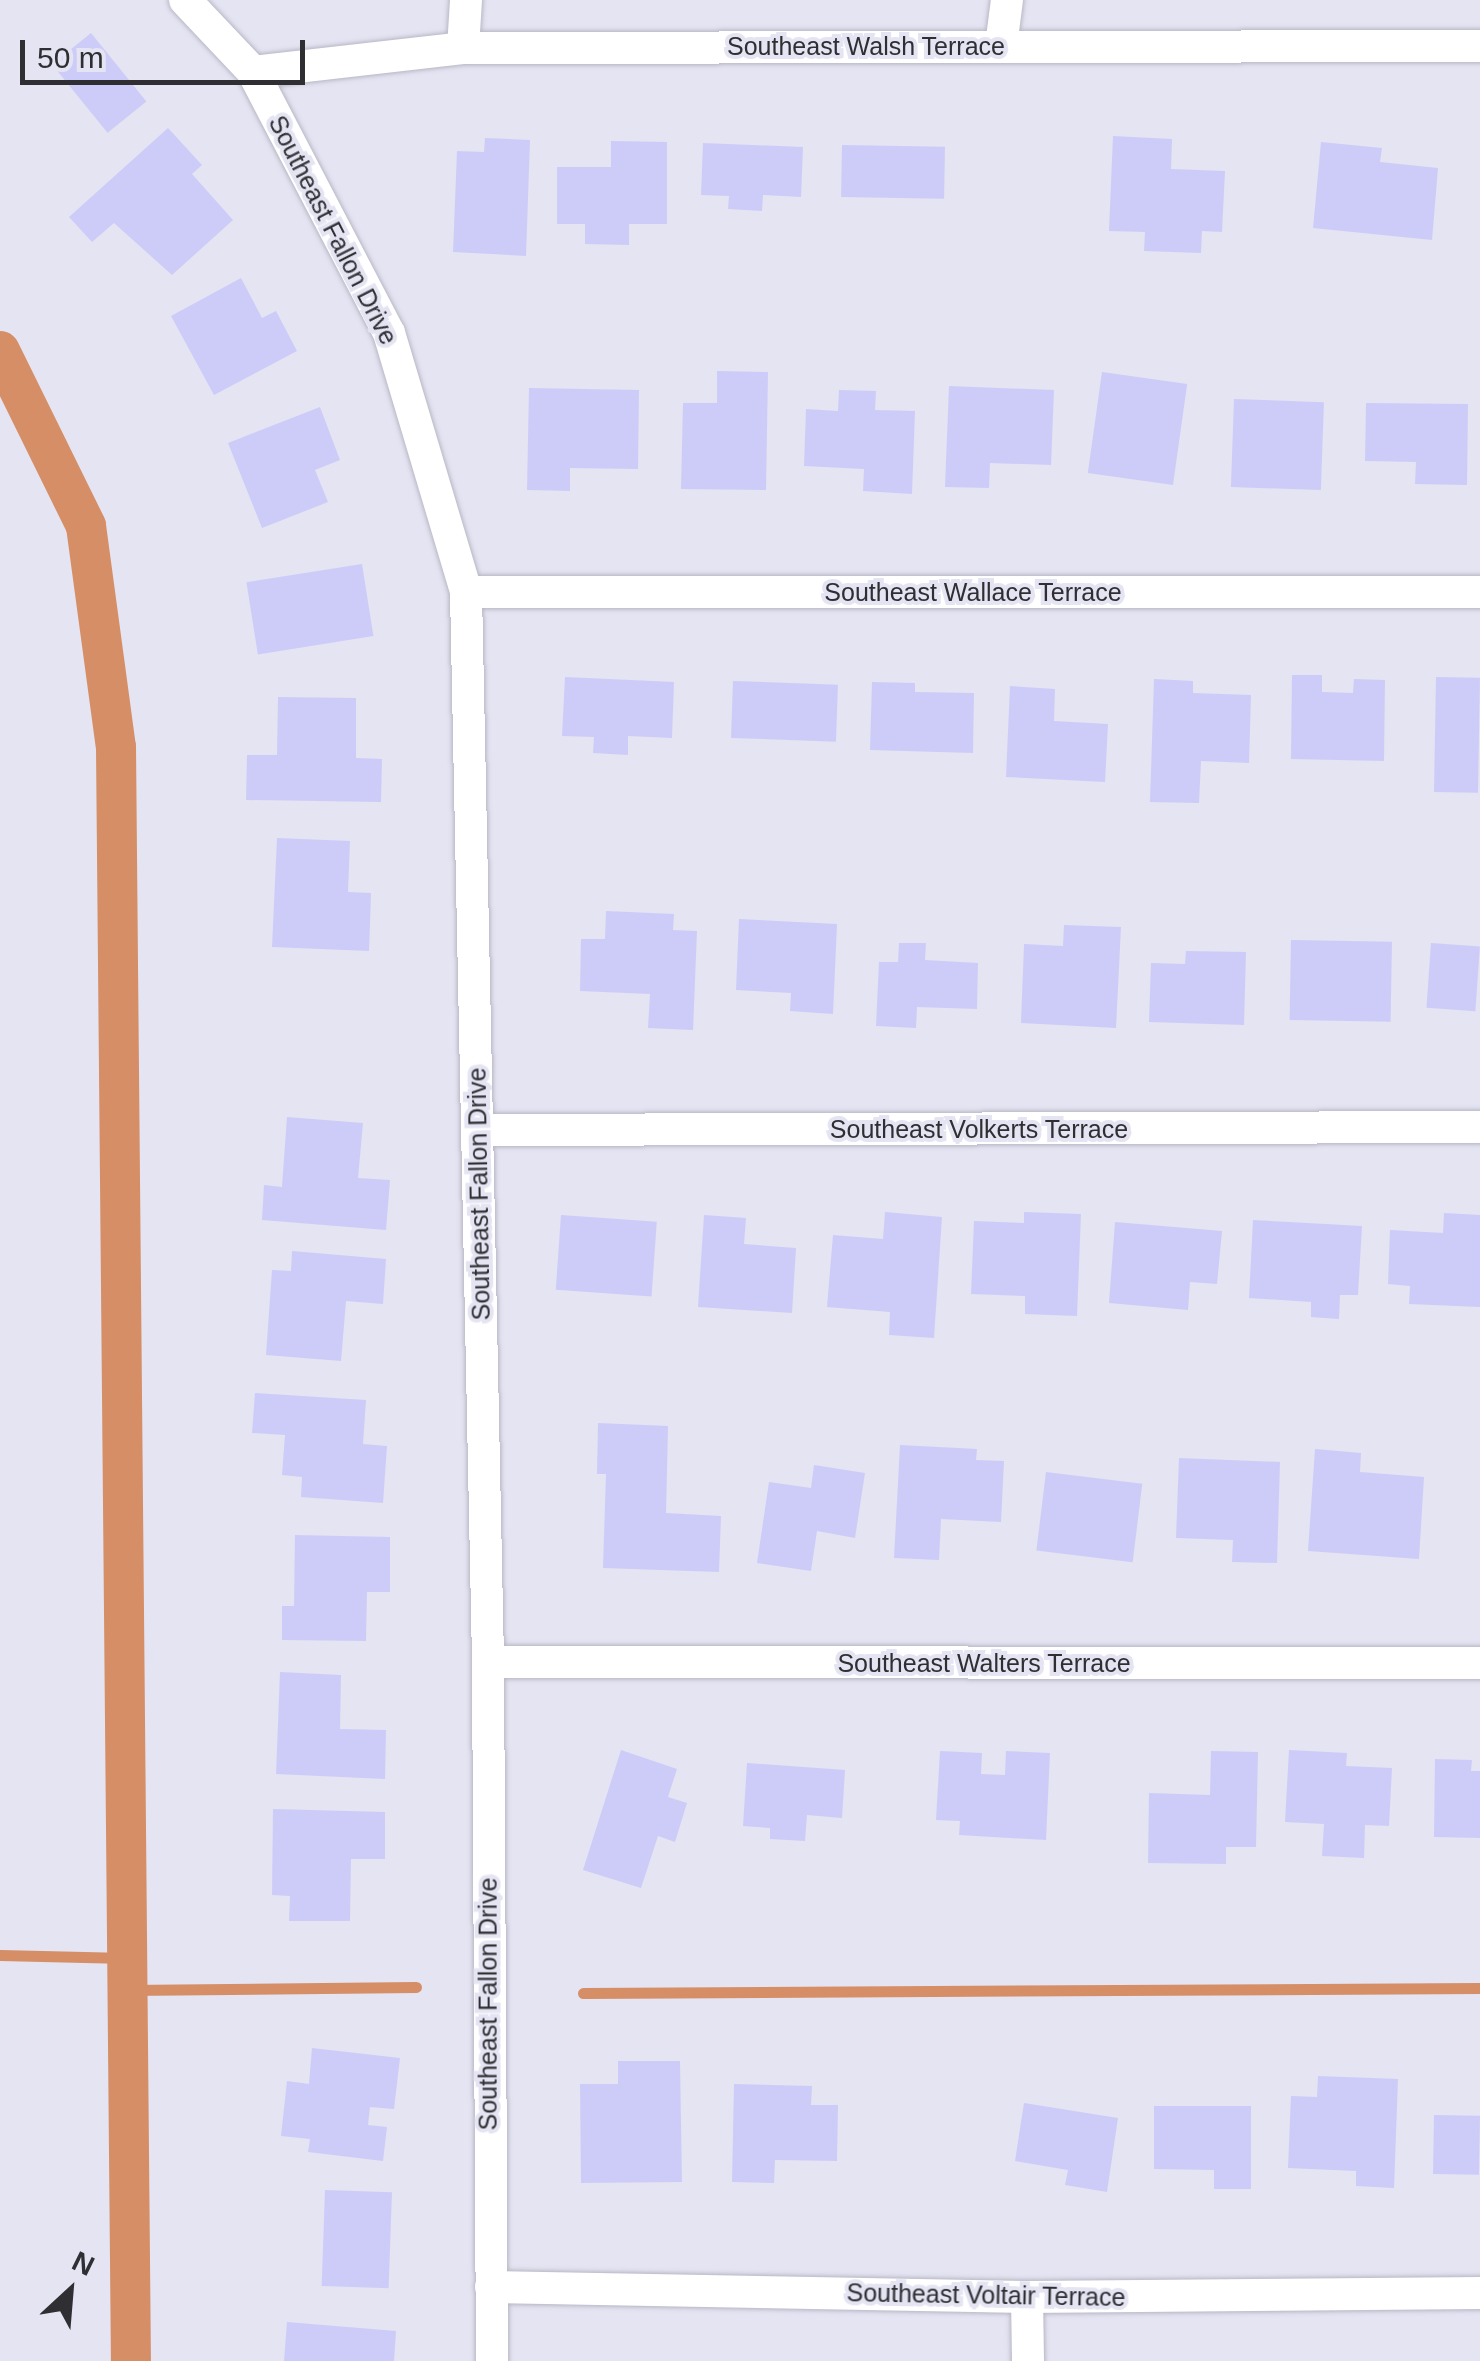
<!DOCTYPE html>
<style>
body{margin:0}
#map{position:relative;width:1480px;height:2361px;overflow:hidden;background:#e4e4f2;font-family:Arial,sans-serif}
div>[style]{position:absolute}
[style*='--x']{left:calc(var(--x)*1px);top:calc(var(--y)*1px);width:calc(var(--w)*1px);rotate:calc(var(--a)*1deg)}
.stream>*{height:11px;margin:-5.5px;padding:0 5.5px;transform-origin:5.5px;border-radius:5.5px;background:#d58e66}
.canal>*{height:40px;margin:-20px;padding:0 20px;transform-origin:20px;border-radius:20px;background:#d58e66}
.building>*{inset:0;background:#cdccf8;transform-origin:0 0}
.roads{filter:drop-shadow(0 0 2px #b7b7c5) drop-shadow(0 0 2px #b7b7c5)}
.minor>*{height:32px;margin:-16px;padding:0 16px;transform-origin:16px;border-radius:16px;background:#fff}
span{translate:-50% -50%;white-space:nowrap;text-align:center;line-height:1.15;-webkit-text-stroke:8px #e4e4f2;paint-order:stroke}
.street-label{font-size:25px;color:#2e2e33}
.north{position:absolute;left:20px;top:2241px;width:100px;height:100px;-webkit-text-stroke:8px #e4e4f2;paint-order:stroke;rotate:26deg;font-size:28px;font-weight:700;line-height:40px;text-align:center;color:#2e2e33}
.north::after{content:'';display:block;margin:auto;width:35px;height:45px;background:#2e2e33;clip-path:polygon(50% 0,100% 100%,50% 72%,0 100%)}
.scale{position:absolute;left:20px;top:40px;width:285px;height:45px;box-sizing:border-box;border:5px solid #2e2e33;border-top:0;padding-left:12px;font-size:30px;line-height:35px;white-space:nowrap;color:#2e2e33;-webkit-text-stroke:8px #e4e4f2;paint-order:stroke}
</style>
<div id="map">
<div class="stream">
<i style="--x:0;--y:1955;--w:126;--a:1.4"></i>
<i style="--x:127;--y:1990;--w:289;--a:-0.6"></i>
<i style="--x:583;--y:1993;--w:897;--a:-0.32"></i>
</div>
<div class="canal">
<i style="--x:0;--y:351;--w:195;--a:63.8"></i>
<i style="--x:86;--y:526;--w:223;--a:82.3"></i>
<i style="--x:116;--y:747;--w:1614;--a:89.47"></i>
</div>
<div class="building">
<i style="left:91px;top:33px;width:88px;height:50px;rotate:51deg"></i>
<i style="clip-path:polygon(168px 128px,202px 165px,192px 174px,233px 220px,172px 275px,114px 223px,92px 242px,69px 217px)"></i>
<i style="clip-path:polygon(1113px 136px,1172px 139px,1171px 169px,1225px 171px,1222px 232px,1202px 231px,1201px 253px,1144px 251px,1145px 232px,1109px 231px)"></i>
<i style="clip-path:polygon(485px 138px,530px 140px,526px 256px,453px 252px,457px 151px,484px 152px)"></i>
<i style="clip-path:polygon(611px 141px,667px 142px,667px 224px,629px 224px,629px 245px,585px 244px,585px 224px,557px 224px,557px 167px,611px 167px)"></i>
<i style="clip-path:polygon(1321px 142px,1382px 148px,1380px 162px,1438px 168px,1432px 240px,1313px 228px)"></i>
<i style="clip-path:polygon(703px 143px,803px 147px,801px 197px,763px 195px,762px 211px,728px 209px,729px 196px,701px 195px)"></i>
<i style="left:842px;top:145px;width:103px;height:52px;rotate:1deg"></i>
<i style="clip-path:polygon(241px 278px,262px 318px,276px 311px,297px 351px,214px 395px,171px 316px)"></i>
<i style="clip-path:polygon(717px 371px,768px 372px,766px 490px,681px 489px,683px 403px,717px 403px)"></i>
<i style="left:1102px;top:372px;width:86px;height:102px;rotate:8deg"></i>
<i style="clip-path:polygon(949px 386px,1054px 390px,1051px 465px,990px 463px,989px 488px,945px 487px)"></i>
<i style="clip-path:polygon(529px 388px,639px 390px,638px 469px,570px 468px,570px 491px,527px 490px)"></i>
<i style="clip-path:polygon(839px 390px,876px 391px,875px 410px,915px 411px,912px 494px,863px 491px,864px 469px,804px 466px,806px 409px,838px 411px)"></i>
<i style="left:1234px;top:399px;width:90px;height:88px;rotate:2deg"></i>
<i style="clip-path:polygon(1366px 403px,1468px 404px,1467px 485px,1415px 484px,1416px 462px,1365px 461px)"></i>
<i style="clip-path:polygon(320px 407px,340px 460px,315px 470px,328px 502px,262px 528px,228px 443px)"></i>
<i style="left:362px;top:564px;width:73px;height:117px;rotate:81deg"></i>
<i style="clip-path:polygon(1292px 675px,1322px 675px,1322px 692px,1353px 693px,1354px 679px,1385px 680px,1384px 761px,1291px 759px)"></i>
<i style="clip-path:polygon(565px 677px,674px 682px,672px 738px,628px 736px,628px 755px,593px 753px,594px 737px,562px 736px)"></i>
<i style="left:1436px;top:677px;width:44px;height:115px;rotate:1deg"></i>
<i style="clip-path:polygon(1154px 679px,1193px 681px,1193px 693px,1251px 695px,1249px 763px,1201px 761px,1199px 803px,1150px 802px)"></i>
<i style="left:733px;top:681px;width:105px;height:57px;rotate:2deg"></i>
<i style="clip-path:polygon(872px 682px,915px 683px,915px 692px,974px 693px,973px 753px,870px 750px)"></i>
<i style="clip-path:polygon(1010px 686px,1055px 689px,1054px 721px,1108px 724px,1105px 782px,1006px 777px)"></i>
<i style="clip-path:polygon(278px 697px,356px 698px,356px 758px,382px 759px,381px 802px,246px 800px,247px 755px,277px 755px)"></i>
<i style="clip-path:polygon(277px 838px,350px 841px,348px 892px,371px 893px,369px 951px,272px 947px)"></i>
<i style="clip-path:polygon(606px 911px,674px 914px,673px 930px,697px 931px,693px 1030px,648px 1028px,650px 994px,580px 991px,581px 939px,605px 939px)"></i>
<i style="clip-path:polygon(739px 919px,837px 924px,833px 1014px,790px 1011px,791px 993px,736px 990px)"></i>
<i style="clip-path:polygon(1064px 925px,1121px 927px,1116px 1028px,1021px 1023px,1024px 944px,1063px 946px)"></i>
<i style="left:1291px;top:940px;width:101px;height:80px;rotate:1deg"></i>
<i style="clip-path:polygon(899px 943px,926px 943px,925px 960px,978px 963px,977px 1009px,917px 1007px,916px 1028px,876px 1026px,879px 962px,898px 962px)"></i>
<i style="left:1431px;top:943px;width:49px;height:65px;rotate:4deg"></i>
<i style="clip-path:polygon(1186px 951px,1246px 952px,1244px 1025px,1149px 1022px,1151px 963px,1185px 964px)"></i>
<i style="clip-path:polygon(287px 1117px,363px 1123px,358px 1178px,390px 1180px,386px 1230px,262px 1220px,264px 1185px,282px 1187px)"></i>
<i style="clip-path:polygon(885px 1212px,942px 1217px,934px 1338px,889px 1335px,890px 1312px,827px 1307px,833px 1235px,883px 1239px)"></i>
<i style="clip-path:polygon(1024px 1212px,1081px 1214px,1077px 1316px,1025px 1314px,1025px 1296px,971px 1294px,974px 1221px,1024px 1223px)"></i>
<i style="clip-path:polygon(1444px 1213px,1480px 1215px,1480px 1307px,1409px 1304px,1410px 1286px,1388px 1284px,1390px 1230px,1443px 1233px)"></i>
<i style="left:561px;top:1215px;width:96px;height:75px;rotate:4deg"></i>
<i style="clip-path:polygon(704px 1215px,746px 1218px,744px 1244px,796px 1248px,792px 1313px,698px 1307px)"></i>
<i style="clip-path:polygon(1253px 1220px,1362px 1226px,1358px 1295px,1340px 1295px,1339px 1319px,1311px 1317px,1311px 1302px,1249px 1298px)"></i>
<i style="clip-path:polygon(1115px 1222px,1222px 1231px,1217px 1284px,1190px 1282px,1188px 1310px,1109px 1303px)"></i>
<i style="clip-path:polygon(292px 1251px,386px 1259px,383px 1304px,346px 1301px,341px 1361px,266px 1355px,272px 1270px,291px 1271px)"></i>
<i style="clip-path:polygon(255px 1393px,366px 1400px,363px 1444px,387px 1446px,383px 1503px,301px 1497px,302px 1477px,282px 1475px,285px 1435px,252px 1433px)"></i>
<i style="clip-path:polygon(598px 1423px,668px 1426px,666px 1513px,721px 1516px,719px 1572px,603px 1568px,606px 1474px,597px 1474px)"></i>
<i style="clip-path:polygon(900px 1445px,977px 1449px,976px 1460px,1004px 1461px,1001px 1522px,941px 1519px,939px 1560px,894px 1558px)"></i>
<i style="clip-path:polygon(1315px 1449px,1361px 1453px,1360px 1472px,1424px 1477px,1419px 1559px,1308px 1551px)"></i>
<i style="clip-path:polygon(1179px 1458px,1280px 1462px,1277px 1563px,1232px 1562px,1233px 1540px,1176px 1538px)"></i>
<i style="clip-path:polygon(814px 1465px,865px 1473px,855px 1538px,817px 1531px,811px 1571px,757px 1563px,769px 1482px,811px 1488px)"></i>
<i style="left:1046px;top:1472px;width:97px;height:79px;rotate:7deg"></i>
<i style="clip-path:polygon(295px 1535px,390px 1537px,390px 1592px,367px 1592px,366px 1641px,282px 1640px,282px 1606px,294px 1606px)"></i>
<i style="clip-path:polygon(280px 1672px,341px 1675px,340px 1729px,386px 1730px,385px 1779px,276px 1774px)"></i>
<i style="clip-path:polygon(621px 1750px,677px 1769px,668px 1797px,687px 1803px,675px 1842px,658px 1836px,641px 1888px,583px 1870px)"></i>
<i style="clip-path:polygon(1289px 1750px,1347px 1753px,1346px 1766px,1392px 1768px,1389px 1826px,1365px 1825px,1364px 1858px,1322px 1856px,1324px 1824px,1285px 1822px)"></i>
<i style="clip-path:polygon(940px 1751px,982px 1753px,981px 1774px,1005px 1775px,1006px 1751px,1050px 1753px,1046px 1840px,959px 1835px,960px 1821px,936px 1820px)"></i>
<i style="clip-path:polygon(1211px 1751px,1258px 1752px,1256px 1847px,1226px 1847px,1226px 1864px,1148px 1863px,1149px 1793px,1210px 1795px)"></i>
<i style="clip-path:polygon(1435px 1759px,1472px 1760px,1471px 1771px,1480px 1771px,1480px 1838px,1434px 1837px)"></i>
<i style="clip-path:polygon(747px 1763px,845px 1770px,842px 1818px,807px 1815px,805px 1841px,770px 1839px,770px 1828px,743px 1826px)"></i>
<i style="clip-path:polygon(273px 1809px,385px 1812px,385px 1859px,351px 1859px,350px 1921px,289px 1921px,290px 1896px,272px 1895px)"></i>
<i style="clip-path:polygon(312px 2048px,400px 2058px,394px 2109px,370px 2107px,368px 2125px,387px 2127px,383px 2161px,308px 2152px,310px 2139px,281px 2136px,287px 2081px,309px 2084px)"></i>
<i style="clip-path:polygon(618px 2061px,680px 2061px,682px 2182px,581px 2183px,580px 2084px,618px 2084px)"></i>
<i style="clip-path:polygon(1318px 2076px,1398px 2079px,1394px 2188px,1356px 2186px,1356px 2171px,1288px 2168px,1291px 2096px,1317px 2097px)"></i>
<i style="clip-path:polygon(734px 2084px,812px 2086px,811px 2105px,838px 2105px,837px 2161px,775px 2160px,774px 2183px,732px 2182px)"></i>
<i style="clip-path:polygon(1024px 2103px,1118px 2118px,1107px 2192px,1065px 2185px,1068px 2170px,1015px 2161px)"></i>
<i style="clip-path:polygon(1154px 2106px,1251px 2106px,1251px 2189px,1214px 2189px,1214px 2170px,1154px 2169px)"></i>
<i style="left:1434px;top:2115px;width:46px;height:59px;rotate:1deg"></i>
<i style="left:325px;top:2190px;width:67px;height:96px;rotate:2deg"></i>
<i style="clip-path:polygon(287px 2322px,396px 2331px,394px 2361px,284px 2361px)"></i>
</div>
<div class="roads">
<div class="minor">
<i style="--x:185;--y:0;--w:99;--a:46.6"></i>
<i style="--x:253;--y:72;--w:294;--a:62.5"></i>
<i style="--x:389;--y:333;--w:270;--a:73.4"></i>
<i style="--x:466;--y:592;--w:1070;--a:88.82"></i>
<i style="--x:488;--y:1662;--w:699;--a:89.67"></i>
<i style="--x:1001;--y:46;--w:46;--a:-82.6"></i>
<i style="--x:463;--y:48;--w:48;--a:-86.4"></i>
<i style="--x:253;--y:72;--w:211;--a:-6.5"></i>
<i style="--x:463;--y:48;--w:1017;--a:-0.11"></i>
<i style="--x:466;--y:592;--w:1014;--a:0"></i>
<i style="--x:477;--y:1130;--w:1003;--a:-0.17"></i>
<i style="--x:488;--y:1662;--w:992;--a:0.06"></i>
<i style="--x:491;--y:2287;--w:536;--a:1.07"></i>
<i style="--x:1027;--y:2297;--w:453;--a:-0.5"></i>
<i style="--x:1027;--y:2297;--w:64;--a:89.1"></i>
</div>
</div>
<div class="street-label">
<span style="left:866px;top:46px">Southeast Walsh Terrace</span>
<span style="left:333px;top:230px;rotate:63deg">Southeast Fallon Drive</span>
<span style="left:973px;top:592px">Southeast Wallace Terrace</span>
<span style="left:979px;top:1129px">Southeast Volkerts Terrace</span>
<span style="left:479px;top:1194px;rotate:-91deg">Southeast Fallon Drive</span>
<span style="left:984px;top:1663px">Southeast Walters Terrace</span>
<span style="left:488px;top:2004px;rotate:-90deg">Southeast Fallon Drive</span>
<span style="left:986px;top:2295px;rotate:1deg">Southeast Voltair Terrace</span>
</div>
<div class="north">N</div>
<div class="scale">50 m</div>
</div>
